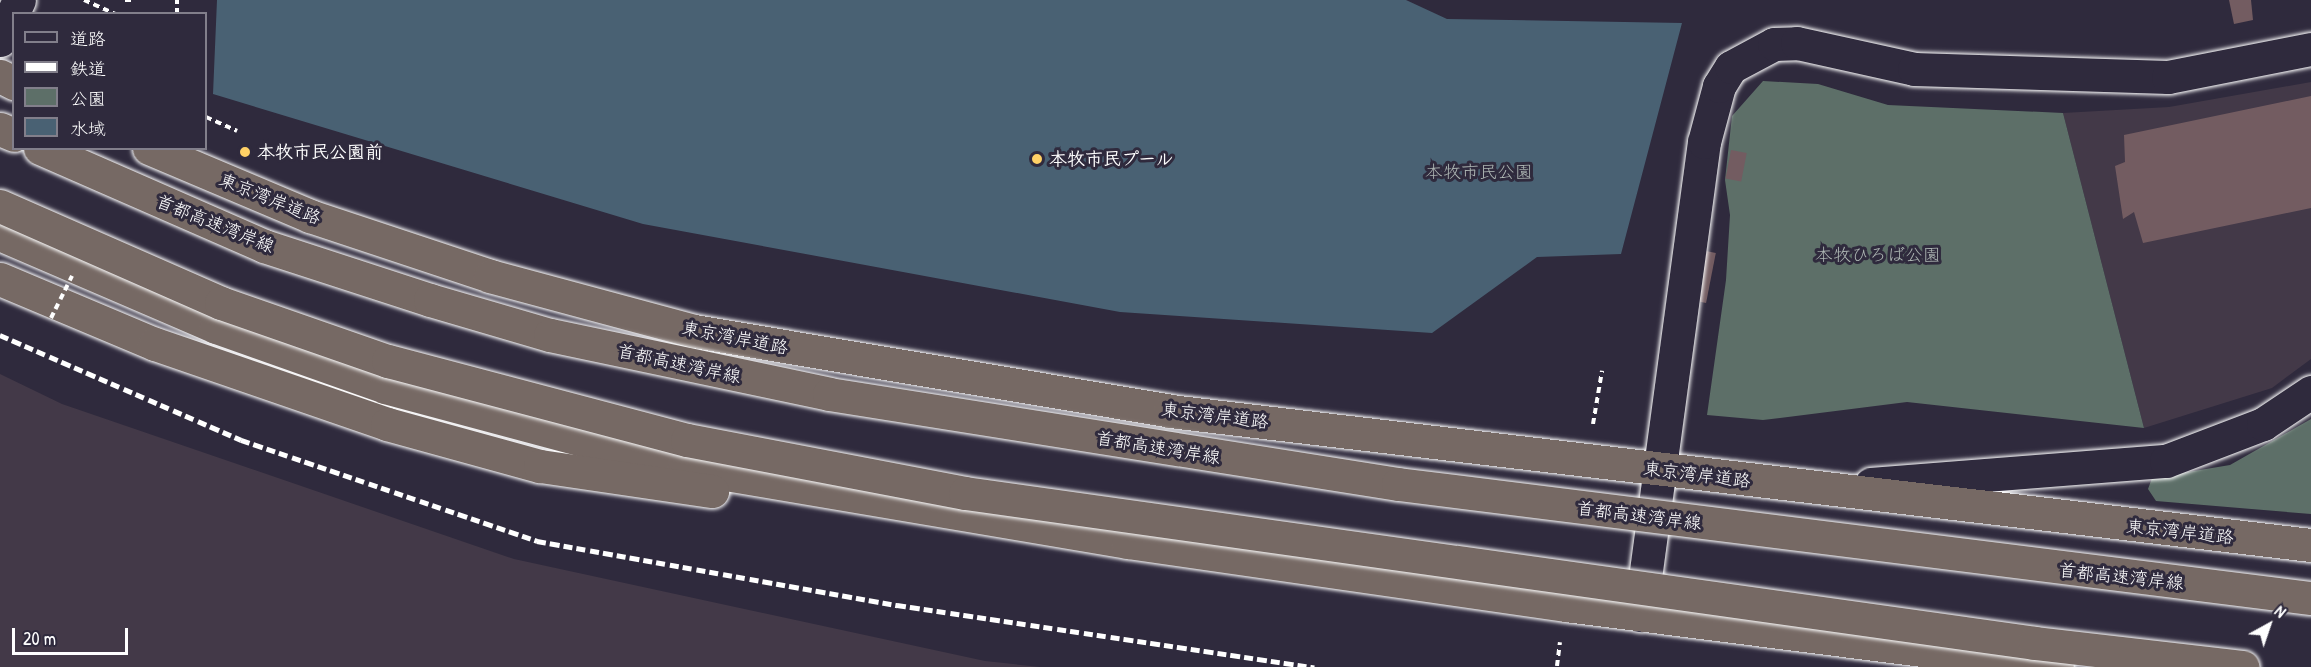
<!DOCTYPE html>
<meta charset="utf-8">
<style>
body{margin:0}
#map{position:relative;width:2311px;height:667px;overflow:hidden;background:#2f2a3d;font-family:"Patrick Hand","Klee One",sans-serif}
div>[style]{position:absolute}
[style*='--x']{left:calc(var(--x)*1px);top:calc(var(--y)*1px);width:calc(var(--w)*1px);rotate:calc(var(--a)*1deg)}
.built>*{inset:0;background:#433948}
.green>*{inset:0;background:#5d6f68}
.water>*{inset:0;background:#496173}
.building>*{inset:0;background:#735c61;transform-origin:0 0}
.path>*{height:4px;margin-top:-2px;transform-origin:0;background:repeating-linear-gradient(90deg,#fff 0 6px,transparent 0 10.5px)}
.roads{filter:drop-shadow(0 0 2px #fff) drop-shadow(0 0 2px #fff)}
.minor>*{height:33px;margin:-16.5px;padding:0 16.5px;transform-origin:16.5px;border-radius:16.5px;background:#2f2a3d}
.highway>*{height:33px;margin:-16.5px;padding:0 16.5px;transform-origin:16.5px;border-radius:16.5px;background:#766964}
.rail>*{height:4.5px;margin-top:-2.25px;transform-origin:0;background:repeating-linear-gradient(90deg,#fff 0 9px,transparent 0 13.5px)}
.path-bridge>*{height:4px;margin-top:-2px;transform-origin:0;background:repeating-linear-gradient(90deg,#fff 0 6px,transparent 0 10.5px)}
.bridges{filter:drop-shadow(0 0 2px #fff) drop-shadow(0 0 2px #fff)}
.highway-bridge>*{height:33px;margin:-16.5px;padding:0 16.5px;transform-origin:16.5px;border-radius:16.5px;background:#766964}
.dots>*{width:16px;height:16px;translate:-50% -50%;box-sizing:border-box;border:3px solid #2f2a3d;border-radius:50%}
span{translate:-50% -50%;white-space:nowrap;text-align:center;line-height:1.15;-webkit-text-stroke:6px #2f2a3d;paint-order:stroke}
.poi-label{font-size:18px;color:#fff;font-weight:700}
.left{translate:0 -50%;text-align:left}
.park-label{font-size:18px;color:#aeb7b4}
.street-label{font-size:18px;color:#fff}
.legend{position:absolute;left:12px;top:12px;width:195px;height:138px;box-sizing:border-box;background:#2f2a3d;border:2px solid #827f8b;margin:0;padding:8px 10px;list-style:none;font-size:18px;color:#fff}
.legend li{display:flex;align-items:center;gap:12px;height:30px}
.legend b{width:30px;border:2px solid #827f8b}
.north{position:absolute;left:2239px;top:595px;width:60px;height:60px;-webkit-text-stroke:4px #2f2a3d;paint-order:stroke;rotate:40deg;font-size:16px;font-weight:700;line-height:24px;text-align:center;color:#fff}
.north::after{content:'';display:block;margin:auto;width:21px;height:27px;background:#fff;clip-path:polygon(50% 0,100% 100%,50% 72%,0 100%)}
.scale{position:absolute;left:12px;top:628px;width:116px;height:27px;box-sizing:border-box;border:3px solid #fff;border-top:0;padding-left:8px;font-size:18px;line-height:21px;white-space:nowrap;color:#fff;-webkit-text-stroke:4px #2f2a3d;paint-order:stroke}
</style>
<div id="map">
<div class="built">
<i style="clip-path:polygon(2311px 82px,2311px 359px,2272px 388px,2144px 428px,2063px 113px,2169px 107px)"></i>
<i style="clip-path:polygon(0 374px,62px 404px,514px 559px,985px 661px,1040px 667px,0 667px)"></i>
</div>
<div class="green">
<i style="clip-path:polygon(1763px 81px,1818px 84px,1888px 105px,2063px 113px,2144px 428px,1907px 402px,1763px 420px,1707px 415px,1726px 280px,1730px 215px,1725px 180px,1732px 116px)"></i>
<i style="clip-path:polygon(2311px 419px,2311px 514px,2156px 501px,2148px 489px,2152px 478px,2230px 465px)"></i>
</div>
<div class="water">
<i style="clip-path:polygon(217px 0,1406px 0,1447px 19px,1682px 23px,1621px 254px,1537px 257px,1432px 333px,1120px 312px,643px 224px,213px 94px)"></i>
</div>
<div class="building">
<i style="clip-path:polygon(2229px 0,2251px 0,2253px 20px,2234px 24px)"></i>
<i style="clip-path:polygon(2311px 96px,2311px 208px,2143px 243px,2134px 212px,2123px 219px,2115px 166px,2125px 162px,2124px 135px)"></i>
<i style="left:1731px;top:150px;width:16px;height:29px;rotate:11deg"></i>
<i style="left:1706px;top:251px;width:10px;height:51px;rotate:11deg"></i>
</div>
<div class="path">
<i style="--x:84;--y:0;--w:34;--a:24"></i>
<i style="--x:125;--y:0;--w:11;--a:0"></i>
<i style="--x:77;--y:14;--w:1;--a:0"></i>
<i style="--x:177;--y:14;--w:14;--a:-90"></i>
<i style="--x:206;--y:117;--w:34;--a:24"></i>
<i style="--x:1593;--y:424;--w:54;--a:-80.4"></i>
<i style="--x:1557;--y:666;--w:24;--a:-83"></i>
</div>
<div class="roads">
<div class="minor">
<i style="--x:0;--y:40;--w:44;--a:-64.6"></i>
<i style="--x:1871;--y:484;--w:296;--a:-4.5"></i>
<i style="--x:2166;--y:461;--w:104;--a:-20.9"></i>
<i style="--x:2263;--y:424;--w:58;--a:-33.7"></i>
<i style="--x:1640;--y:615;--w:477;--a:-82.3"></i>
<i style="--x:1704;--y:142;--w:58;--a:-75"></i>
<i style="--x:1719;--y:86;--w:22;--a:-58"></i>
<i style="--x:1731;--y:67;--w:49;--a:-28.1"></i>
<i style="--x:1774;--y:44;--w:23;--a:-2"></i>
<i style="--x:1797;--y:43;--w:120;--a:12.5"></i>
<i style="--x:1914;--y:69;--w:254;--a:1.8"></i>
<i style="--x:2168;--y:77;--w:146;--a:-11.1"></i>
</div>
<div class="highway">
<i style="--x:0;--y:76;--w:16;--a:27"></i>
<i style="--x:0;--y:129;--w:15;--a:23"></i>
<i style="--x:149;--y:148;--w:175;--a:22.9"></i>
<i style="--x:310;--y:216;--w:190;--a:18.4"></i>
<i style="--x:490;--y:276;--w:211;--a:15.1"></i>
<i style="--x:694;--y:331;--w:483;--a:9.5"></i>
<i style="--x:1170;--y:411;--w:1149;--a:6.7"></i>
<i style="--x:0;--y:234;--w:235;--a:23.3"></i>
<i style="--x:216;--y:327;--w:179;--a:19.5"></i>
<i style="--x:385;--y:387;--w:310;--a:15"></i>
<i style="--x:684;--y:467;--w:450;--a:9.6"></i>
<i style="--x:1128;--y:542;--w:443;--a:8.2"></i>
<i style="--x:1566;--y:605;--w:495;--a:7.2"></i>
<i style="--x:0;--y:279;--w:168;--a:22.8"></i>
<i style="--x:155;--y:344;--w:245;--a:19"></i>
<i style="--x:387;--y:424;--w:159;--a:15.4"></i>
<i style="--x:540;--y:466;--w:174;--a:8.3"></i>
</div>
</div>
<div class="rail">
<i style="--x:0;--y:335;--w:263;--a:23.5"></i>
<i style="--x:241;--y:440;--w:313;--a:18.8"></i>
<i style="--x:537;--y:541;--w:366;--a:10.1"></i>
<i style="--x:897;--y:605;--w:422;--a:8.5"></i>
</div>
<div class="path-bridge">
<i style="--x:51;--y:318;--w:47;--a:-63.4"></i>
</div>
<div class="bridges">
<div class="highway-bridge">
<i style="--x:40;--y:148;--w:244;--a:23.6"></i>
<i style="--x:264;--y:246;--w:175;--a:18"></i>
<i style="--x:430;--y:300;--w:125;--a:16.3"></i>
<i style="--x:550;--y:335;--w:285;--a:11.9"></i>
<i style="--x:829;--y:394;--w:576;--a:8.99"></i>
<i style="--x:1398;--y:484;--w:920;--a:7.12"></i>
<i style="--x:0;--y:206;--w:241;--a:23.7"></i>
<i style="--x:221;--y:303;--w:177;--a:19.2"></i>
<i style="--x:388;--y:361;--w:309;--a:14.8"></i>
<i style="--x:687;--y:440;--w:283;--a:10.8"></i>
<i style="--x:965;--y:493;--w:1080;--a:7.98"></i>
<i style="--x:2035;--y:643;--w:209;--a:6.6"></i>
</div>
</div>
<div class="dots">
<i style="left:245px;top:152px;background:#ffd166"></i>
<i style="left:1037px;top:159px;background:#ffd166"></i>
</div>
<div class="poi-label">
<span class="left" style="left:257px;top:152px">本牧市民公園前</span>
<span class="left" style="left:1049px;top:159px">本牧市民プール</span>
</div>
<div class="park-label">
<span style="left:1479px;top:172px">本牧市民公園</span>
<span style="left:1878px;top:255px">本牧ひろば公園</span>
</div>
<div class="street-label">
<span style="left:270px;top:199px;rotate:22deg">東京湾岸道路</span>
<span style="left:215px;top:224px;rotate:22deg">首都高速湾岸線</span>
<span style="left:735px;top:338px;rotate:11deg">東京湾岸道路</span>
<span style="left:679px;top:364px;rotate:12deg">首都高速湾岸線</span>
<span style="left:1215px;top:416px;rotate:7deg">東京湾岸道路</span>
<span style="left:1158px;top:448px;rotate:9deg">首都高速湾岸線</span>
<span style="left:1697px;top:475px;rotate:7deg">東京湾岸道路</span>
<span style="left:1639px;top:516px;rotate:7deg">首都高速湾岸線</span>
<span style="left:2180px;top:532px;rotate:6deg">東京湾岸道路</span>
<span style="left:2121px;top:577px;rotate:6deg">首都高速湾岸線</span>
</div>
<ul class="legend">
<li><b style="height:8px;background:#2f2a3d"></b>道路</li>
<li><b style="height:8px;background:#fff"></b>鉄道</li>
<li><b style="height:16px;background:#5d6f68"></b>公園</li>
<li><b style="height:16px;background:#496173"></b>水域</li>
</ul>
<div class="north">N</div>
<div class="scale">20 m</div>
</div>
